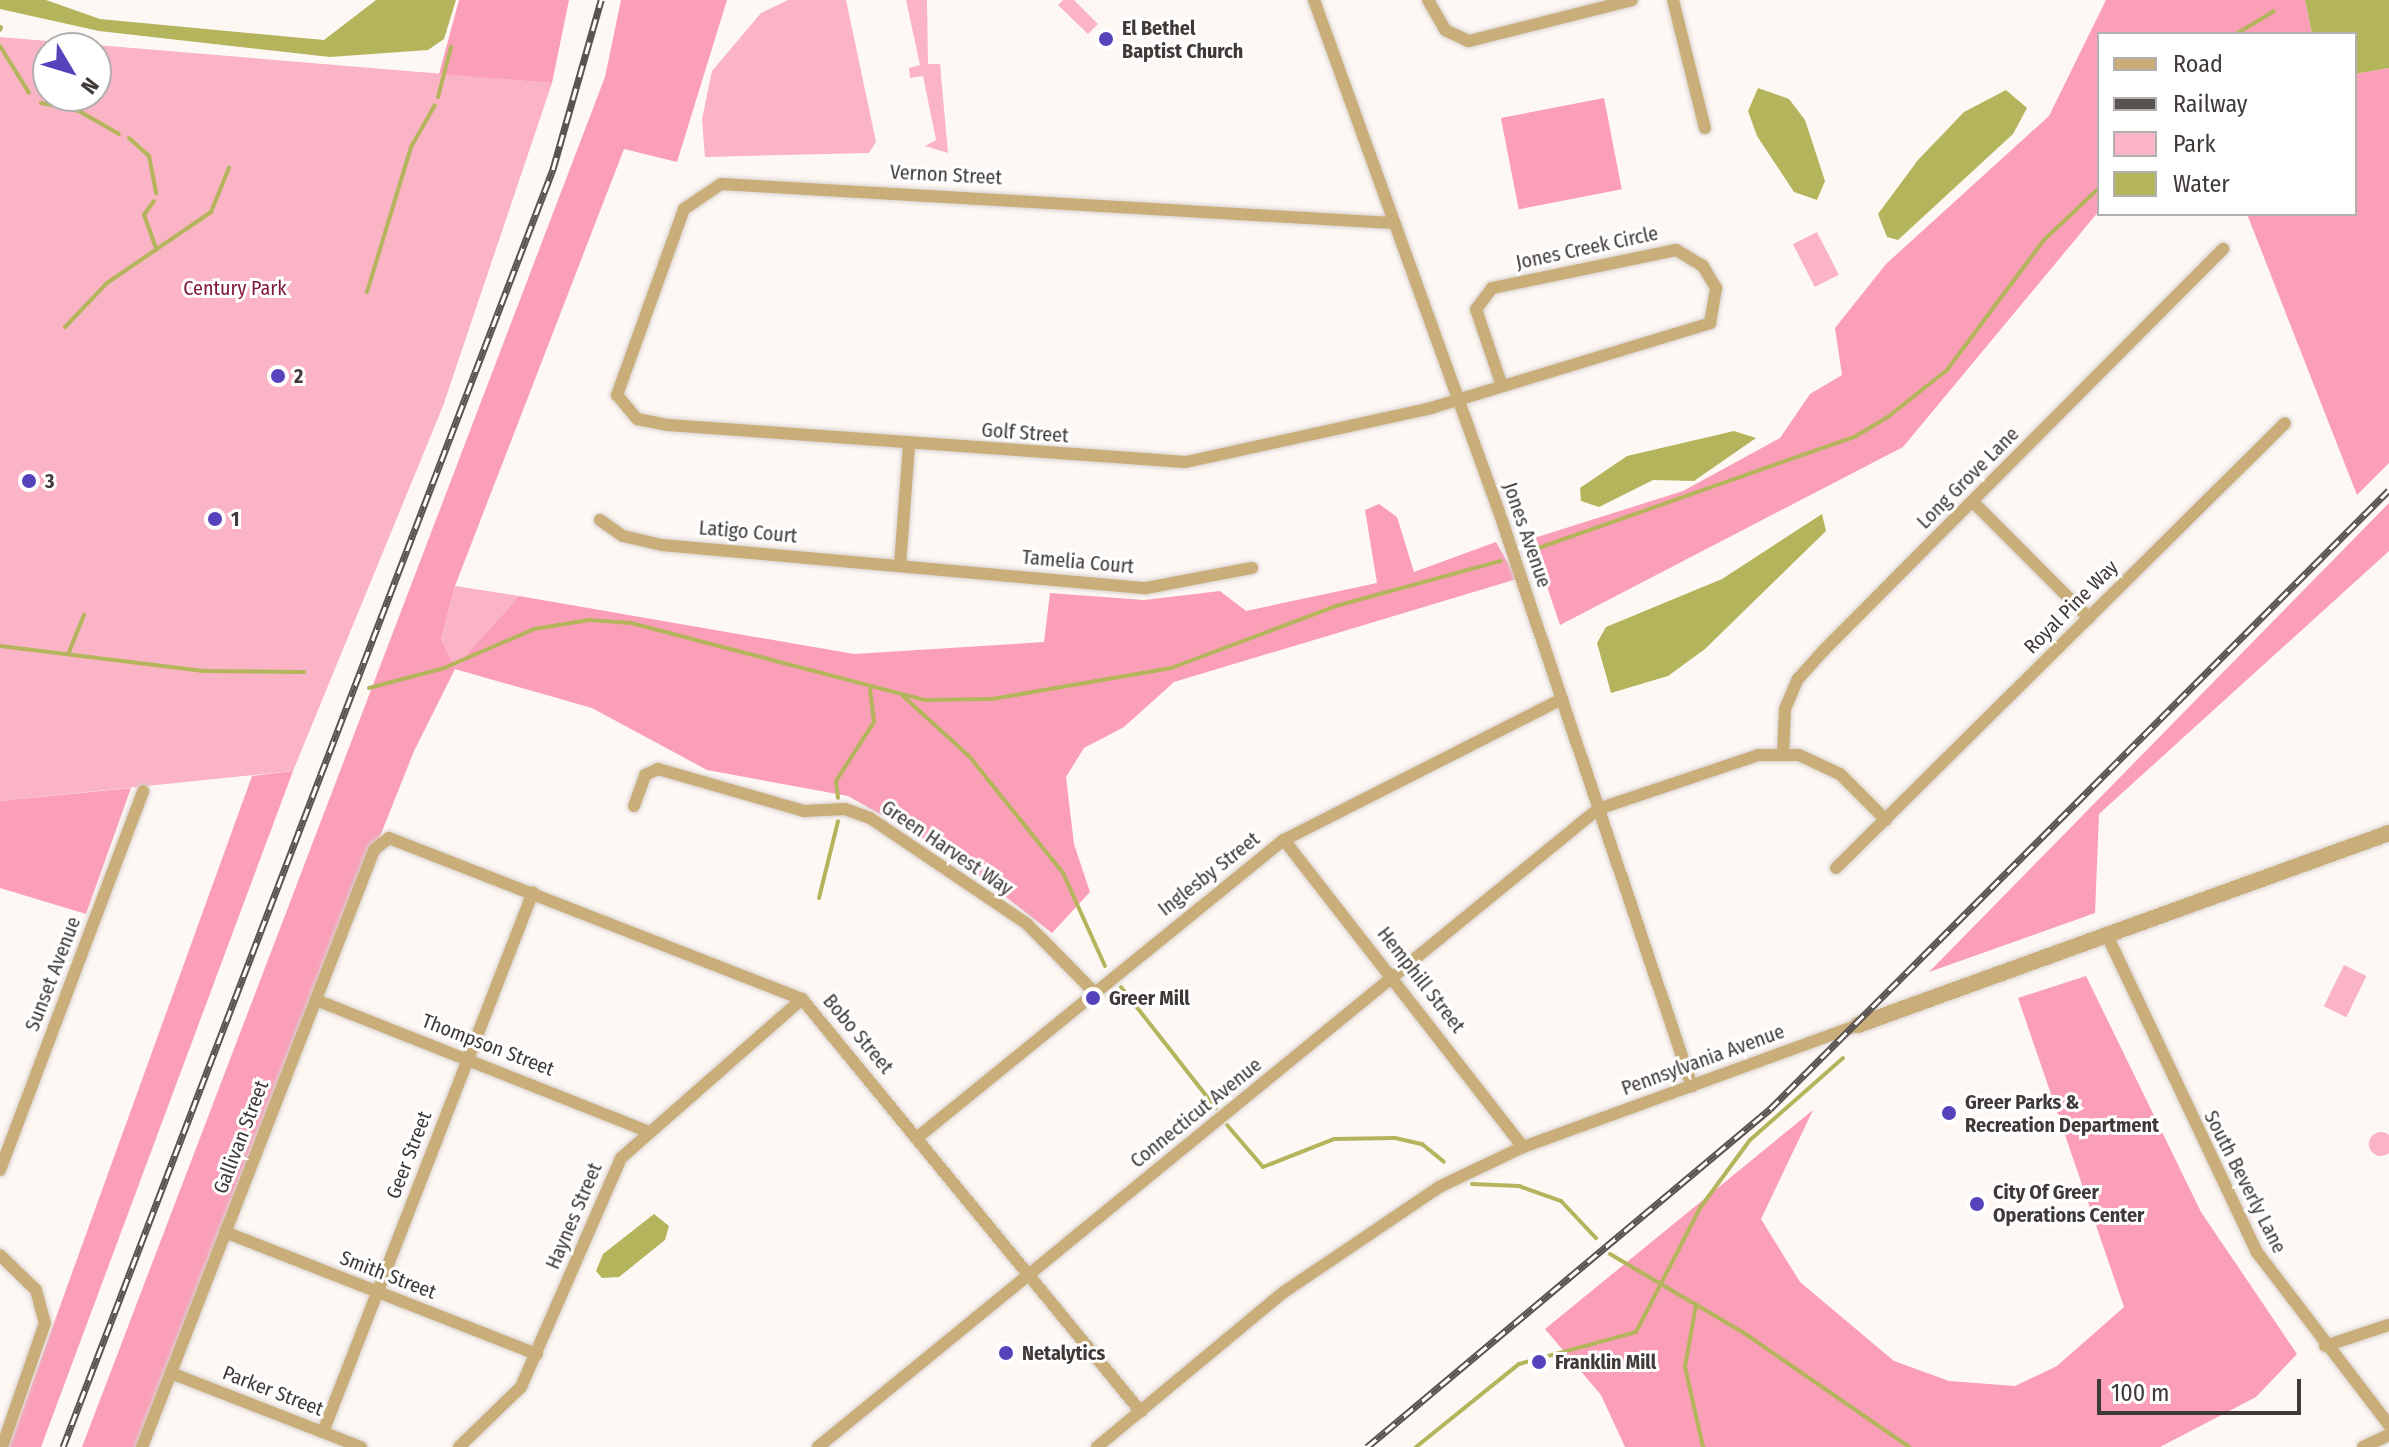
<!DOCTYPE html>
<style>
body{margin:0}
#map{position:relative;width:2389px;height:1447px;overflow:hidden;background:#fef8f5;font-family:"Fira Sans Condensed",sans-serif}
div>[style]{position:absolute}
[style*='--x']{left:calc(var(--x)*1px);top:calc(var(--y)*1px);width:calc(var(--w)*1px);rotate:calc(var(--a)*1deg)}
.green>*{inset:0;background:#fab4c5;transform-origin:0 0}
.round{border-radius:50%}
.forest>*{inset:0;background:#fa9fb7;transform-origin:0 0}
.water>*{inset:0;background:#b4b45c}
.stream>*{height:4px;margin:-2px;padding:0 2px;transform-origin:2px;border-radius:2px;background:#b4b45c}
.roads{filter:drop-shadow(0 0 2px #d8d2cf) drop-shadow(0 0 2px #d8d2cf)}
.minor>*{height:12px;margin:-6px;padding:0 6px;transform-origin:6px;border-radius:6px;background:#caae79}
.tertiary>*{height:16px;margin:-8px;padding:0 8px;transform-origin:8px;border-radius:8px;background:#caae79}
.rail>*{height:7px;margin-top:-3.5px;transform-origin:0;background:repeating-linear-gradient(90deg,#fff 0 12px,#595451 0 24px);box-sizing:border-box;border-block:2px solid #595451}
.dots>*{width:22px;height:22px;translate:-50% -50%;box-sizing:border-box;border:4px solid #fff;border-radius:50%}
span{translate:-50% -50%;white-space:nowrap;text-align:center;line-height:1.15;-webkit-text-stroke:6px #fff;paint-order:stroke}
.poi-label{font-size:20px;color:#3f3a37;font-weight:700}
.left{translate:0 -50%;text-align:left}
.street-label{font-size:20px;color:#3f3a37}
.park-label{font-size:20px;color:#811841}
.legend{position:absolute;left:2097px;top:32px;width:260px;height:184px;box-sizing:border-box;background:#fff;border:2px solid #b2b0af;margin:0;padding:10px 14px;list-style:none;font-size:24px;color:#3f3a37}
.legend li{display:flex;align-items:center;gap:16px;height:40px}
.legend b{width:40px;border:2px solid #b2b0af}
.north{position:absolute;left:32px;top:32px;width:80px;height:80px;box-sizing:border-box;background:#fff;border:2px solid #b2b0af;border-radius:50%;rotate:128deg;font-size:22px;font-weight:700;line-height:32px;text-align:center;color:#3f3a37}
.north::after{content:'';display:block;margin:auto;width:28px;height:36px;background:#5443ba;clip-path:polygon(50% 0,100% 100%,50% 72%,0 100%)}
.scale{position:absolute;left:2097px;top:1379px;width:204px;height:36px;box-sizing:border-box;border:4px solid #3f3a37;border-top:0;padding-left:10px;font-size:24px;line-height:28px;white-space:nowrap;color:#3f3a37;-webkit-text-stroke:6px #fff;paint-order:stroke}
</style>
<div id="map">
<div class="green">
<i style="clip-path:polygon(788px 0,846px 0,876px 142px,869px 153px,705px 157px,702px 119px,712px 71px,761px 13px)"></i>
<i style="clip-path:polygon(906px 0,927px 0,928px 64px,940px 64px,948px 153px,925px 146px,936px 140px,923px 76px,910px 78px,909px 68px,920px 65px)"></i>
<i style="clip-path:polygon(1063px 0,1074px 0,1098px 24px,1088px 34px,1058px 5px)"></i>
<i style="clip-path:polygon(evenodd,0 37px,552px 83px,443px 406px,293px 771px,0 801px,0 37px,48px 48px,96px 48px,96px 96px,48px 96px,48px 48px)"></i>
<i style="left:1817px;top:232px;width:48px;height:27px;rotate:63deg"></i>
<i style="clip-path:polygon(455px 586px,519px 596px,455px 669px,441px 639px)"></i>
<i style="left:2344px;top:965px;width:25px;height:46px;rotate:26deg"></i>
<i class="round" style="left:2369px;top:1132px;width:24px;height:24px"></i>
</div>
<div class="forest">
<i style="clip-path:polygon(459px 0,569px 0,552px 83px,439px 74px)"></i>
<i style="clip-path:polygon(621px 0,727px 0,677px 162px,624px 149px,455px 586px,441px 639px,455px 668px,519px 596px,854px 654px,1044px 642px,1050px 593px,1144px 600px,1220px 591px,1246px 611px,1377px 583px,1365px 510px,1379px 504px,1397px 517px,1414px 572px,1496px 542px,1517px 579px,1174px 682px,1124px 727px,1084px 748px,1066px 777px,1074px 844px,1090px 892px,1052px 933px,952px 855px,848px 796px,707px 770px,592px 708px,455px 669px,414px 751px,137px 1447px,82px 1447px,605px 77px)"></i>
<i style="clip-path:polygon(2106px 0,2305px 0,2312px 34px,2099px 34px,2099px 211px,1903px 447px,1560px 625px,1531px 539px,1683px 491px,1780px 438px,1810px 394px,1842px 375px,1835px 328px,1886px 264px,2049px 116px)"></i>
<i style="clip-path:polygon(2389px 68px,2389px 463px,2357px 495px,2247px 214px,2355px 214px,2355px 74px)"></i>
<i style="left:1604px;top:98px;width:93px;height:105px;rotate:79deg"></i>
<i style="clip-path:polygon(2389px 503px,2389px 551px,2099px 814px,2095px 913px,1929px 972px)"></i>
<i style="clip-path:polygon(293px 771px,41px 1447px,9px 1447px,252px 776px)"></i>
<i style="clip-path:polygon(131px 788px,86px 914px,0 888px,0 801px)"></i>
<i style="clip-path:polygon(2086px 976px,2201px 1212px,2297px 1354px,2256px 1397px,2160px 1447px,1625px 1447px,1601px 1395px,1545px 1329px,1813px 1110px,1761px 1219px,1800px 1282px,1894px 1361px,1949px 1381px,2015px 1386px,2057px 1366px,2124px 1307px,2018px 998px)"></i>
</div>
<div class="water">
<i style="clip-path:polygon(0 0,46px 0,100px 19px,324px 40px,376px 0,456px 0,444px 39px,428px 50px,330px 57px,99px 31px,0 9px)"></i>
<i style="clip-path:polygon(2305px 0,2389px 0,2389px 68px,2355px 74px,2355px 34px,2312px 34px)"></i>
<i style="clip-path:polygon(1758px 88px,1789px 99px,1805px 120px,1825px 181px,1817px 200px,1794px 192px,1757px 136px,1748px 111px)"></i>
<i style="clip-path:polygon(2006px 90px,2027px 108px,2013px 134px,1898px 240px,1887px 237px,1878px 214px,1918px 160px,1964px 112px)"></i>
<i style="clip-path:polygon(1734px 431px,1756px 438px,1694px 481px,1653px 480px,1599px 507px,1581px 501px,1580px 488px,1627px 456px)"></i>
<i style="clip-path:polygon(1822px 514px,1826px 531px,1705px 649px,1668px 676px,1611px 693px,1597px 643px,1606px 627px,1722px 579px)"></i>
<i style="clip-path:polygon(654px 1214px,669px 1226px,665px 1240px,619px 1277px,602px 1278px,596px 1271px,603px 1254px)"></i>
</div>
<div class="stream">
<i style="--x:0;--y:30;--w:3;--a:-72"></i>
<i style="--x:2236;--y:34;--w:44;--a:-31.2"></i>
<i style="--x:0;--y:46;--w:55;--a:58.3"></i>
<i style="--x:438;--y:97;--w:52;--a:-75.4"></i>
<i style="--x:41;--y:103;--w:39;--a:12"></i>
<i style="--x:79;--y:111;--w:46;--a:29.9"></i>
<i style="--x:129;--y:138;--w:27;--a:42"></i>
<i style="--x:149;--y:156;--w:38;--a:79"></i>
<i style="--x:154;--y:201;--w:17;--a:126"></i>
<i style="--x:144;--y:215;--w:37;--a:70"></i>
<i style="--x:367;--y:292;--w:152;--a:-73.1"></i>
<i style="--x:411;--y:147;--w:48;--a:-60.3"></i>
<i style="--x:65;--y:327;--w:61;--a:-46.3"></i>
<i style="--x:107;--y:283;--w:126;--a:-34.3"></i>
<i style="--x:211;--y:212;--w:48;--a:-67.8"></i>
<i style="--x:1530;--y:551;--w:346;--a:-19.4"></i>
<i style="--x:1856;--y:436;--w:39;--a:-31"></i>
<i style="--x:1889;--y:416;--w:74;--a:-38.4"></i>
<i style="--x:1947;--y:370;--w:162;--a:-53.3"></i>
<i style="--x:2044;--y:240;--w:76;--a:-43.4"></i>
<i style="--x:0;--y:646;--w:207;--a:7"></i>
<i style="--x:205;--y:671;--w:99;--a:0.6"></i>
<i style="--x:69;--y:652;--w:40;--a:-68"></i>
<i style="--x:369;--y:688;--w:78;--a:-14.9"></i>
<i style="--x:444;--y:668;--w:98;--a:-23.4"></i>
<i style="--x:534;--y:629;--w:56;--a:-9.3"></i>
<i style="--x:589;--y:620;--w:42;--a:4.1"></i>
<i style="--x:631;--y:623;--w:304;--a:14.7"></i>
<i style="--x:925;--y:700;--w:67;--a:-0.9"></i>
<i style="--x:992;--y:699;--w:182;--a:-9.8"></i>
<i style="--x:1171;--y:668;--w:176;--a:-20.6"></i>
<i style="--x:1336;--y:606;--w:171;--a:-15.3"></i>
<i style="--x:903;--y:696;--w:89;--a:42.3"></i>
<i style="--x:969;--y:756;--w:150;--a:51.2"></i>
<i style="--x:1063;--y:873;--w:102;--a:65.7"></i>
<i style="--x:838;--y:798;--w:17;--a:-97"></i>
<i style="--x:836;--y:781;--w:70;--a:-57.2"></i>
<i style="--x:874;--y:722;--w:33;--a:-97"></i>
<i style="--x:819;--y:898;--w:79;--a:-76.1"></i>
<i style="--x:1121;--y:987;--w:154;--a:51.9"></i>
<i style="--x:1227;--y:1125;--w:55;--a:49.4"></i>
<i style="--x:1263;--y:1167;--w:76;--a:-21.5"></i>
<i style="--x:1334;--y:1139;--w:61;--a:-0.9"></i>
<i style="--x:1395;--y:1138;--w:28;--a:13"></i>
<i style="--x:1422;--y:1144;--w:28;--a:39"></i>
<i style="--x:1472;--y:1184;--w:47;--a:2.4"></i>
<i style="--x:1519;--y:1186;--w:45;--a:19.7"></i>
<i style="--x:1561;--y:1201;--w:51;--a:46.6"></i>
<i style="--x:1610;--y:1254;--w:156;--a:30.5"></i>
<i style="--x:1744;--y:1333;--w:201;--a:34.6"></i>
<i style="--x:1696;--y:1305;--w:63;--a:100.1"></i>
<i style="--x:1685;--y:1367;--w:82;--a:77.3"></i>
<i style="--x:1416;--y:1447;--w:132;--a:-38.9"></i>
<i style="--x:1519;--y:1364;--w:121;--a:-15.3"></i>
<i style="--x:1636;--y:1332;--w:140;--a:-62.7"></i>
<i style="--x:1700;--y:1208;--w:84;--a:-53.7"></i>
<i style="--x:1750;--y:1140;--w:124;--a:-41.4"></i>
</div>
<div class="roads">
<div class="minor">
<i style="--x:1314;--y:0;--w:544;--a:70.13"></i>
<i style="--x:1499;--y:512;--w:606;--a:71.42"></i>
<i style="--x:1428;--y:0;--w:34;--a:60"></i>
<i style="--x:1445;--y:30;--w:26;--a:25"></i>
<i style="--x:1469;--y:41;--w:168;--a:-14.1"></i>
<i style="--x:1673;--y:0;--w:132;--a:76"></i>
<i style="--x:1393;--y:223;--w:673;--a:-176.68"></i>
<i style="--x:721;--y:184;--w:45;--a:146"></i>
<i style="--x:684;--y:209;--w:198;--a:109.8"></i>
<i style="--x:617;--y:395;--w:31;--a:50"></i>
<i style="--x:637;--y:419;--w:32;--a:11"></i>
<i style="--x:668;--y:425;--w:519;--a:4.09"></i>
<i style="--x:1186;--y:462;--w:251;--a:-12.4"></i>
<i style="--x:1431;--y:408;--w:292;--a:-16.9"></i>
<i style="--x:1710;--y:323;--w:36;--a:-80"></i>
<i style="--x:1716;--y:288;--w:26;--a:-121"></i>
<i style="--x:1703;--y:266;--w:31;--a:-149"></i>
<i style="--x:1676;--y:250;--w:188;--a:168.3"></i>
<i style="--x:1492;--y:288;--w:26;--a:127"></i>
<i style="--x:1476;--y:309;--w:78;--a:71.3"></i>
<i style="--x:1973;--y:502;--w:164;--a:45"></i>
<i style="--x:600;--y:520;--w:28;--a:35"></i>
<i style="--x:623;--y:536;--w:40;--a:13"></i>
<i style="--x:662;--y:545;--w:486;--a:5.1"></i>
<i style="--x:1146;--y:588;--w:108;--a:-10.7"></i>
<i style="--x:900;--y:565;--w:121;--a:-85.7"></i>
<i style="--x:1783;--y:755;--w:46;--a:-87.5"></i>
<i style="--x:1785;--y:709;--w:33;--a:-67"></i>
<i style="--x:1798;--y:679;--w:39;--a:-48"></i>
<i style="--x:1824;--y:650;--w:566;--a:-45.14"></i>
<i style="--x:634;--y:806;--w:33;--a:-70"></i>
<i style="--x:645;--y:775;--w:14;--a:-25"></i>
<i style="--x:658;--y:769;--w:152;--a:16"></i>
<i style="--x:804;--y:811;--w:41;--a:-2.8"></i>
<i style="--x:845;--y:809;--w:27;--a:20"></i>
<i style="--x:870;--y:818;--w:189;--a:34"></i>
<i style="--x:1027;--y:924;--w:94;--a:45.4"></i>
<i style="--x:1284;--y:840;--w:389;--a:52.1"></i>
<i style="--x:1836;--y:868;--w:632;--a:-44.74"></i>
<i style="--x:2106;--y:933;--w:352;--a:64.7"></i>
<i style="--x:2256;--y:1251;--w:219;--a:52.6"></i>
<i style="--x:316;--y:1000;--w:354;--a:21.6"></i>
<i style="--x:918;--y:1137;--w:471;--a:-39.1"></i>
<i style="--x:1284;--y:840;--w:312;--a:-26.9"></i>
<i style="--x:0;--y:1170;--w:405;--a:-69.3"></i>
<i style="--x:225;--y:1232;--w:335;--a:21.4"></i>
<i style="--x:0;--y:1255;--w:50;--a:44.2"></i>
<i style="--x:36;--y:1290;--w:34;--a:75"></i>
<i style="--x:45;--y:1323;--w:131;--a:109.1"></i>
<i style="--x:2325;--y:1346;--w:67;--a:-18.2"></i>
<i style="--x:171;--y:1373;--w:204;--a:21.3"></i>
<i style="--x:323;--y:1432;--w:579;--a:-68.75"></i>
<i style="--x:142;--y:1447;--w:640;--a:-68.76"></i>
<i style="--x:374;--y:850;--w:19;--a:-39"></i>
<i style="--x:389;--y:838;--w:443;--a:21.3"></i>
<i style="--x:802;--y:999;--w:534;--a:50.62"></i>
<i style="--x:459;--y:1447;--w:86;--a:-44.1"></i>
<i style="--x:521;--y:1387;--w:250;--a:-66.4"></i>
<i style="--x:621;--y:1158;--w:241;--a:-41.3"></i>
<i style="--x:818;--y:1447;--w:1008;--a:-39.28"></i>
<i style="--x:1598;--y:809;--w:169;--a:-18.6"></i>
<i style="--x:1758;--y:755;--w:41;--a:0"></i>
<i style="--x:1799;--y:755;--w:45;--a:24.9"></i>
<i style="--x:1840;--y:774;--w:65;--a:45"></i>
<i style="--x:1097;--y:1447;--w:243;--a:-39.7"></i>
<i style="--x:1284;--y:1292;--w:187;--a:-34.1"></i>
<i style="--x:1439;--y:1187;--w:93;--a:-25.5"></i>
<i style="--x:1523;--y:1147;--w:357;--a:-20"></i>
<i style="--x:2363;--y:1447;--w:29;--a:-25"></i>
</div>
<div class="tertiary">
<i style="--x:1858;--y:1025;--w:565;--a:-19.88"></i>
</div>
</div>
<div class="rail">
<i style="--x:63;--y:1447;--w:1369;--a:-69.02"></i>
<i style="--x:553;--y:169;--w:176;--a:-74.1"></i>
<i style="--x:1367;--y:1447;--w:526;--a:-39.99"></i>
<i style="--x:1770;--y:1109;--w:875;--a:-45"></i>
</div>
<div class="dots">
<i style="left:1106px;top:39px;background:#5443ba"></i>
<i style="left:278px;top:376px;background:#5443ba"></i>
<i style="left:29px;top:481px;background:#5443ba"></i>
<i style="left:215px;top:519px;background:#5443ba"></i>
<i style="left:1093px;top:998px;background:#5443ba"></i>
<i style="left:1949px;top:1113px;background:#5443ba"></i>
<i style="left:1977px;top:1204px;background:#5443ba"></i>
<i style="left:1006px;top:1353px;background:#5443ba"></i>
<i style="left:1539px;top:1362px;background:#5443ba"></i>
</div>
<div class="poi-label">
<span class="left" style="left:1122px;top:40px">El Bethel<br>Baptist Church</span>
<span class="left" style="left:294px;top:376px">2</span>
<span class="left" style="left:45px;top:481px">3</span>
<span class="left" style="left:231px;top:519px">1</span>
<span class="left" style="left:1109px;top:998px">Greer Mill</span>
<span class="left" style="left:1965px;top:1114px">Greer Parks &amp;<br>Recreation Department</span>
<span class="left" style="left:1993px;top:1204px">City Of Greer<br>Operations Center</span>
<span class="left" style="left:1022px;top:1353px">Netalytics</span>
<span class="left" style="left:1555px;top:1362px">Franklin Mill</span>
</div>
<div class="street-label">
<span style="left:946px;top:175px;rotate:3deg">Vernon Street</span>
<span style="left:1587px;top:248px;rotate:-12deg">Jones Creek Circle</span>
<span style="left:1025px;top:433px;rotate:4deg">Golf Street</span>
<span style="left:1968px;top:478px;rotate:-45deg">Long Grove Lane</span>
<span style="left:748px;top:532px;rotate:5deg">Latigo Court</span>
<span style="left:1527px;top:535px;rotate:71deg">Jones Avenue</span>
<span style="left:1078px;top:562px;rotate:5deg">Tamelia Court</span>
<span style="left:2071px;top:607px;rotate:-45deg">Royal Pine Way</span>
<span style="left:947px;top:848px;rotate:34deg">Green Harvest Way</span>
<span style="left:1209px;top:874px;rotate:-38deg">Inglesby Street</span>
<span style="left:53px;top:974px;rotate:-69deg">Sunset Avenue</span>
<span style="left:1421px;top:980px;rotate:52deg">Hemphill Street</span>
<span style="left:858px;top:1034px;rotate:50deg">Bobo Street</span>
<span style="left:488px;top:1045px;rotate:21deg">Thompson Street</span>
<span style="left:1703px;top:1060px;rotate:-20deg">Pennsylvania Avenue</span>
<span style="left:1196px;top:1113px;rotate:-39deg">Connecticut Avenue</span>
<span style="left:241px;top:1137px;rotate:-69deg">Gallivan Street</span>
<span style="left:409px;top:1155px;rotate:-69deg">Geer Street</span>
<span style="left:2245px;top:1182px;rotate:63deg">South Beverly Lane</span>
<span style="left:574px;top:1216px;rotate:-67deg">Haynes Street</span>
<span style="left:388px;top:1275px;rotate:21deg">Smith Street</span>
<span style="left:273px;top:1391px;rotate:21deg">Parker Street</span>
</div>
<div class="park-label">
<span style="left:235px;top:288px">Century Park</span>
</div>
<ul class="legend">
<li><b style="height:10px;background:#caae79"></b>Road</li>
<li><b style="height:10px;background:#595451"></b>Railway</li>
<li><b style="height:22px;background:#fab4c5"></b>Park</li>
<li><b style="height:22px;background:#b4b45c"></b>Water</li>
</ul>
<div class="north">N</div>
<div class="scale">100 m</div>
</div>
